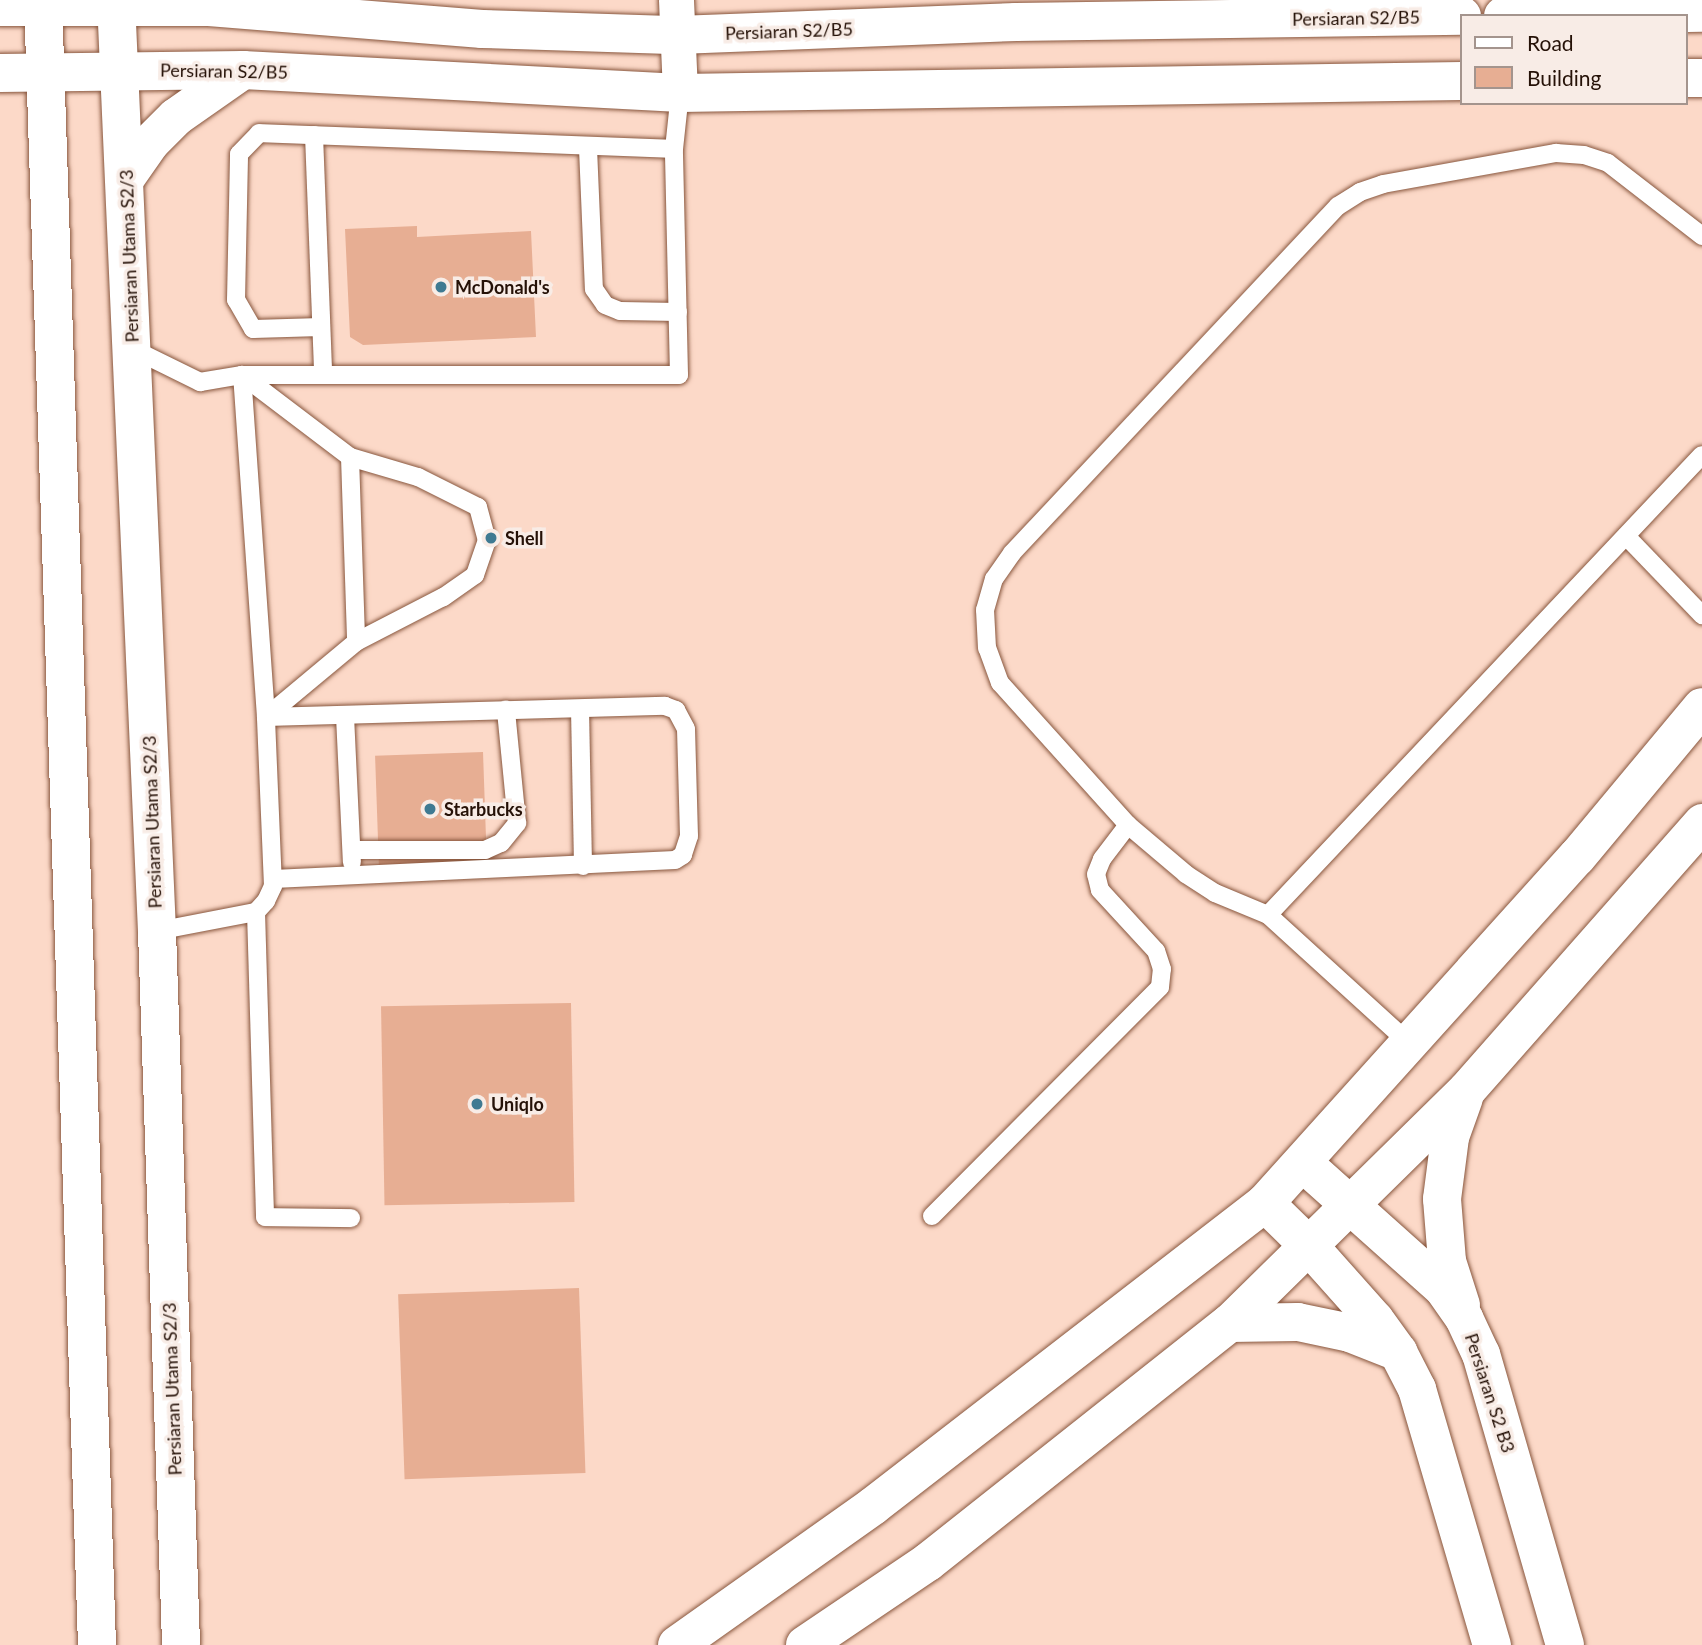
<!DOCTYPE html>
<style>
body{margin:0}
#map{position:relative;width:1702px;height:1645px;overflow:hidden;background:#fcd9c8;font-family:Lato,sans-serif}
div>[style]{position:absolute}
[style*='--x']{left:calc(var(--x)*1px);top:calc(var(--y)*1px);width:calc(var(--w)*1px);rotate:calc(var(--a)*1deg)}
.building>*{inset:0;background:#e7ae93;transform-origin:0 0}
.roads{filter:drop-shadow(0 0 2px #88563d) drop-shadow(0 0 2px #88563d)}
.service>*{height:18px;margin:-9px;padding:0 9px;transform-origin:9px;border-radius:9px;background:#fff}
.minor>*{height:35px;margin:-17.5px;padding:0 17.5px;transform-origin:17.5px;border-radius:17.5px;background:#fff}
.tertiary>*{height:38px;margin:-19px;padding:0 19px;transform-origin:19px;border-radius:19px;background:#fff}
.secondary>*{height:38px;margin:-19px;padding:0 19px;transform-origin:19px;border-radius:19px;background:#fff}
.dots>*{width:19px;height:19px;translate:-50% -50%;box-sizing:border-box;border:4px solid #f8ece6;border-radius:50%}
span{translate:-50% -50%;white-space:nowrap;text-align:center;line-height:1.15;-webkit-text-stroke:7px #f8ece6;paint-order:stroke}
.street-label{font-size:18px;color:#251107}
.poi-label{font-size:18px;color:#251107;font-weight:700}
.left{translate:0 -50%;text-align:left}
.legend{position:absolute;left:1460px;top:14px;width:228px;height:91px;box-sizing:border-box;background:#f8ece6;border:2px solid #a4948d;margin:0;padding:9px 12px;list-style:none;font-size:21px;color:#251107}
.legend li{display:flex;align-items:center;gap:14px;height:35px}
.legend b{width:35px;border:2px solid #a4948d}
</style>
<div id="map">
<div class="building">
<i style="clip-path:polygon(417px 226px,417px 237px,531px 231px,536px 337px,363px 345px,350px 337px,345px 229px)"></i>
<i style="left:483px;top:752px;width:111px;height:108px;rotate:88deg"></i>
<i style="left:571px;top:1003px;width:199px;height:190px;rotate:89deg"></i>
<i style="left:579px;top:1288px;width:185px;height:181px;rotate:88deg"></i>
</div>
<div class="roads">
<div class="service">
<i style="--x:314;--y:135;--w:239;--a:87.8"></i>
<i style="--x:588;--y:148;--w:141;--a:87.6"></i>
<i style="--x:594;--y:289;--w:19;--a:55"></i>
<i style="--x:605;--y:305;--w:16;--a:22"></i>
<i style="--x:620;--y:311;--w:58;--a:1"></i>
<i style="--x:321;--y:327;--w:68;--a:178.3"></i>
<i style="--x:253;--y:329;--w:34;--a:-120"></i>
<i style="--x:236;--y:300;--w:146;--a:-88.8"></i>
<i style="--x:239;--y:154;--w:29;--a:-46"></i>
<i style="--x:259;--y:133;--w:415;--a:2.2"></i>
<i style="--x:133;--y:349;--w:75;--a:26.2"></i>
<i style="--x:200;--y:382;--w:43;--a:-9.5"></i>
<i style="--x:242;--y:375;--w:437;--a:0"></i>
<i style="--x:679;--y:375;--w:226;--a:-91.3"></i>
<i style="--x:674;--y:149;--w:56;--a:-83.9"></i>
<i style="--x:242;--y:375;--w:136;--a:37.2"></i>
<i style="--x:350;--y:457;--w:71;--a:16.4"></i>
<i style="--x:418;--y:477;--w:67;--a:26.6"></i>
<i style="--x:478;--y:507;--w:34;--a:75"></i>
<i style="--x:487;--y:540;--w:37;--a:109"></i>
<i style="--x:475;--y:575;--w:39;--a:145"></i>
<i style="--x:443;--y:597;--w:98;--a:152.7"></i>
<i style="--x:356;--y:642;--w:117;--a:140.2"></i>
<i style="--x:350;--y:457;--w:185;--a:88.1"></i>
<i style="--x:1626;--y:536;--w:110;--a:46.1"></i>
<i style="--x:580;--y:709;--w:157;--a:88.9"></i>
<i style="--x:345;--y:716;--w:146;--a:87.3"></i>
<i style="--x:266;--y:717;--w:399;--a:-1.6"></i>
<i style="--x:665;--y:706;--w:12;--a:20"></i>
<i style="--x:676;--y:710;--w:21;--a:62"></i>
<i style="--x:686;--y:729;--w:107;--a:88.4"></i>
<i style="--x:689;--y:836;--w:20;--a:108"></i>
<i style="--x:683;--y:855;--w:9;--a:148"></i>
<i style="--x:675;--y:860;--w:402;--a:177.3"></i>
<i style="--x:352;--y:850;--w:133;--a:0"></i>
<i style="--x:485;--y:850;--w:17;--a:-24"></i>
<i style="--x:501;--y:843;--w:26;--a:-51"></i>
<i style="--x:517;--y:823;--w:114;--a:-95.6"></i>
<i style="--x:256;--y:912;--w:305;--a:88.3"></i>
<i style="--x:265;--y:1217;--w:86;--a:0.7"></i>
<i style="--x:1268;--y:915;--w:632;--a:-46.67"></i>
<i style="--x:157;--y:931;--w:101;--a:-10.9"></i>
<i style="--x:256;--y:912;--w:15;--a:-48"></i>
<i style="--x:266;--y:901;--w:17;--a:-65"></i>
<i style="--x:273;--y:886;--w:169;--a:-92.4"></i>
<i style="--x:266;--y:717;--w:343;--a:-94"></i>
<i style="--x:1410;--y:1044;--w:192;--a:-137.7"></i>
<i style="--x:1268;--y:915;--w:57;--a:-157.5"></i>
<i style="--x:1215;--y:893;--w:35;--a:-147"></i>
<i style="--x:1186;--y:874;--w:76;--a:-139.8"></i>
<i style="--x:1128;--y:825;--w:191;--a:-132"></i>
<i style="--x:1000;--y:683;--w:37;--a:-110"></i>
<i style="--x:987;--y:648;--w:38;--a:-93"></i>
<i style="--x:985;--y:610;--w:32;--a:-74"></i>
<i style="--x:994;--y:579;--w:32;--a:-55"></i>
<i style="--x:1012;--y:553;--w:476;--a:-46.8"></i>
<i style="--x:1338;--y:206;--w:26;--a:-32"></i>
<i style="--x:1360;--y:192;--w:24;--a:-19"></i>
<i style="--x:1383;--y:184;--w:176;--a:-10.2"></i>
<i style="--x:1556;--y:153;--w:28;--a:4"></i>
<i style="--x:1584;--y:155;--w:25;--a:18"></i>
<i style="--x:1608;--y:163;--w:119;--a:37.8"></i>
<i style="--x:932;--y:1216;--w:323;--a:-45.1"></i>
<i style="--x:1160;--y:987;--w:18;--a:-84"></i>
<i style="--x:1162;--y:969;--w:19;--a:-108"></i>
<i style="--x:1156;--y:951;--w:83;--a:-132.6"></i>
<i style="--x:1100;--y:890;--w:16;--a:-104"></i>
<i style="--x:1096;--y:874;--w:16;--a:-68"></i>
<i style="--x:1102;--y:859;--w:43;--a:-52.6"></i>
</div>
<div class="minor">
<i style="--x:676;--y:0;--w:93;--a:87.5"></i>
</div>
<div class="tertiary">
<i style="--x:1303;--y:1163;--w:188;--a:41.8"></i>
<i style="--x:1443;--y:1288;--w:37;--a:55"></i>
<i style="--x:1464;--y:1318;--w:40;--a:65"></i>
<i style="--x:1481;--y:1354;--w:303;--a:73.9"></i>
<i style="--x:1265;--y:1203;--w:62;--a:44.3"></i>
<i style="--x:1309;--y:1246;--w:99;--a:48.3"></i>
<i style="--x:1375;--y:1320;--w:39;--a:54"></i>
<i style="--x:1398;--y:1352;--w:42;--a:62.8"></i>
<i style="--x:1417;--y:1389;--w:267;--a:73.7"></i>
<i style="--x:1461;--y:1305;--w:46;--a:-107.7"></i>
<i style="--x:1447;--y:1261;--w:62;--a:-94.6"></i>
<i style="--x:1442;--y:1199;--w:63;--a:-82.6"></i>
<i style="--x:1450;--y:1137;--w:41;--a:-70.3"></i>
<i style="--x:1230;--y:1323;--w:68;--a:-0.8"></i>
<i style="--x:1298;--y:1322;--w:53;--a:11.9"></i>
<i style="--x:1350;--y:1333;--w:52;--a:21.6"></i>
<i style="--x:677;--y:1645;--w:240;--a:-35.3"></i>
<i style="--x:873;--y:1506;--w:495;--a:-37.7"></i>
<i style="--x:1265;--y:1203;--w:466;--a:-48"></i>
<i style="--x:1577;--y:857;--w:195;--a:-50.2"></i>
<i style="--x:805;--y:1645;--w:148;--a:-34"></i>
<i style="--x:928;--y:1562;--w:385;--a:-38.4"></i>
<i style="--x:1230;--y:1323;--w:332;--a:-44.5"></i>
<i style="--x:1467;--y:1090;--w:356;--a:-48.6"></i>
</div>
<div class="secondary">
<i style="--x:43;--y:0;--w:1646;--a:88.12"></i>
<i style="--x:116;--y:0;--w:932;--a:87.48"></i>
<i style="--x:157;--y:931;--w:714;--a:88.07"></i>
<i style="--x:0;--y:7;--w:209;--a:0"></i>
<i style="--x:209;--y:7;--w:274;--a:4.6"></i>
<i style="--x:482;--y:29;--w:196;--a:1.8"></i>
<i style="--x:678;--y:35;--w:338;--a:-2.2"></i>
<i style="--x:1016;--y:22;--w:446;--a:-0.8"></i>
<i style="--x:1503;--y:16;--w:199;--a:-0.9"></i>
<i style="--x:0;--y:73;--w:243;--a:-0.7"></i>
<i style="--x:243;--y:70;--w:438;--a:3"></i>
<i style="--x:680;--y:93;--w:782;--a:-0.88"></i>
<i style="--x:1686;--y:78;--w:16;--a:0"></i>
<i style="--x:125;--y:179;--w:45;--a:-54.9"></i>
<i style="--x:151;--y:142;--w:35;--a:-45"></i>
<i style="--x:176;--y:117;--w:82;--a:-35"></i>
</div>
</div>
<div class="dots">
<i style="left:441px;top:287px;background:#3f7a92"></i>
<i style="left:491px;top:538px;background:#3f7a92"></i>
<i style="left:430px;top:809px;background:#3f7a92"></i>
<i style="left:477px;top:1104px;background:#3f7a92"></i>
</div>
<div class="street-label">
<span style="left:1356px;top:18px;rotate:-1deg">Persiaran S2/B5</span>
<span style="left:789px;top:31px;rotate:-2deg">Persiaran S2/B5</span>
<span style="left:224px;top:71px;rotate:1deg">Persiaran S2/B5</span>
<span style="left:129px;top:256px;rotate:-92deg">Persiaran Utama S2/3</span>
<span style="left:152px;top:822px;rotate:-92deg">Persiaran Utama S2/3</span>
<span style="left:172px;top:1389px;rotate:-92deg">Persiaran Utama S2/3</span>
<span style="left:1490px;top:1393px;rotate:72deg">Persiaran S2 B3</span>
</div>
<div class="poi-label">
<span class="left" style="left:455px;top:287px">McDonald's</span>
<span class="left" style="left:505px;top:538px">Shell</span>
<span class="left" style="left:444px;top:809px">Starbucks</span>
<span class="left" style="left:491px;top:1104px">Uniqlo</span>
</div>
<ul class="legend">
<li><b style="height:9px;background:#fff"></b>Road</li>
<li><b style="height:19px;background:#e7ae93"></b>Building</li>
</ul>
</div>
